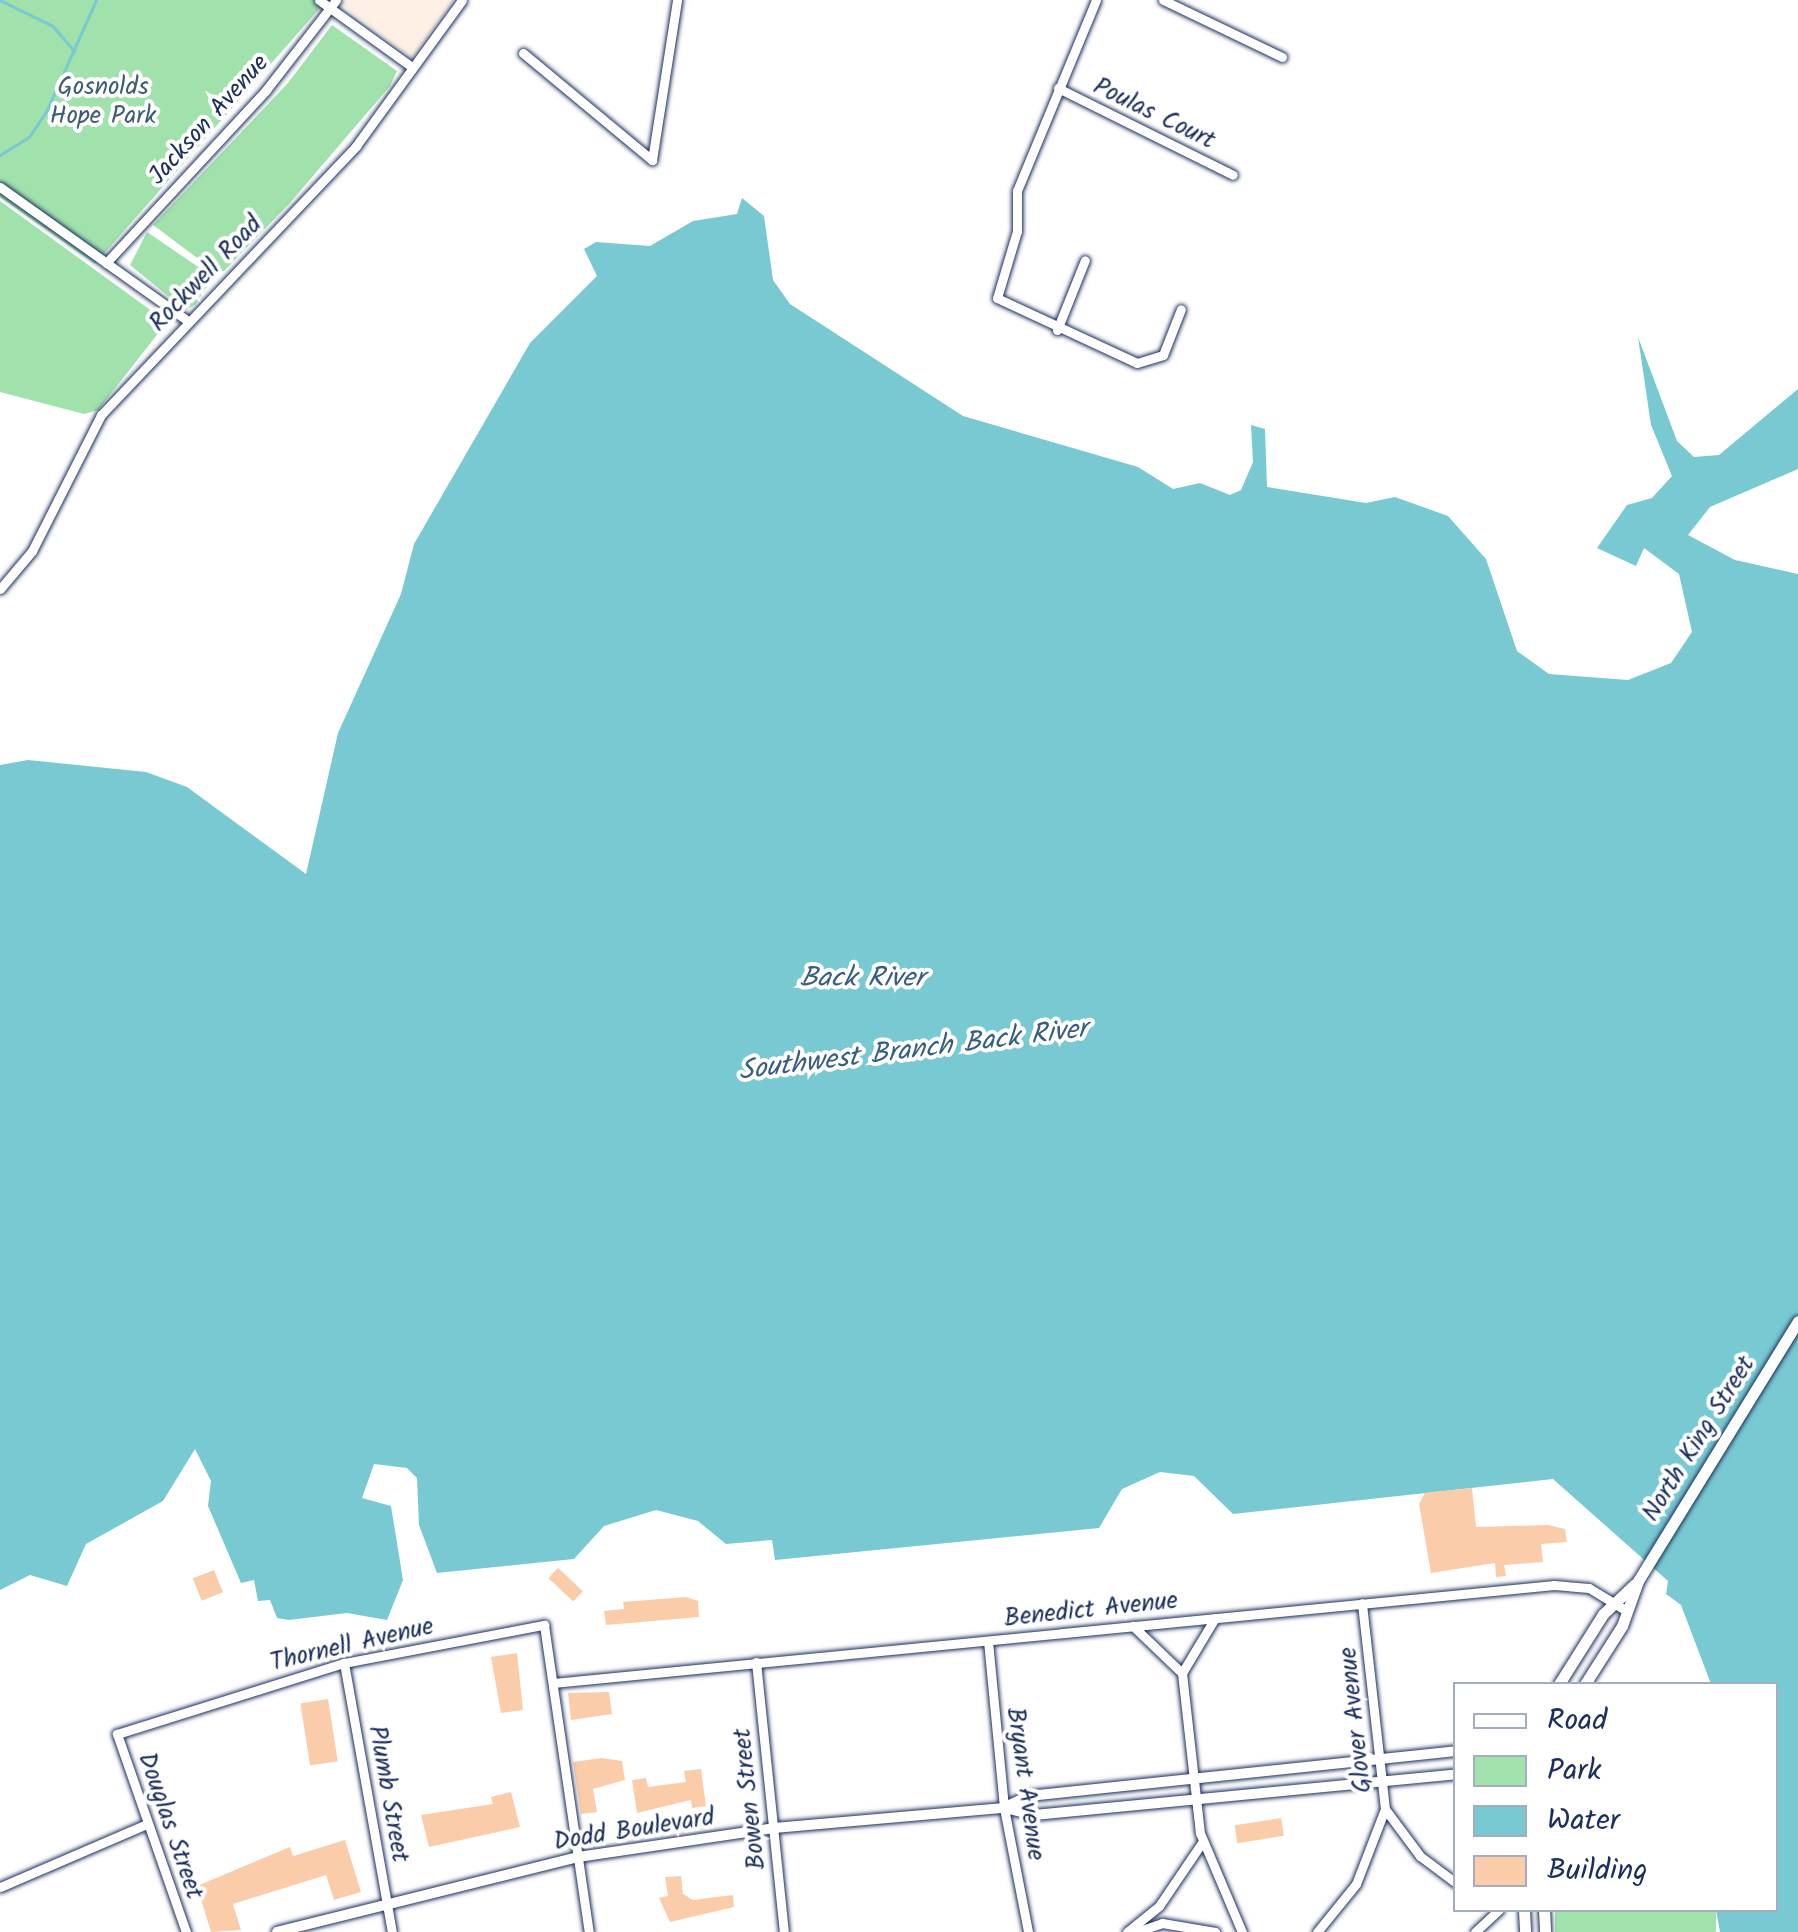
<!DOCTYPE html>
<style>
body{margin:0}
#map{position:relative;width:1798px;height:1932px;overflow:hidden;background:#fff;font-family:Kalam,sans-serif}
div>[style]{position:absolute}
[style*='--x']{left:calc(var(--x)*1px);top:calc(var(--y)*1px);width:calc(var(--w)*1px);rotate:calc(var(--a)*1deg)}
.built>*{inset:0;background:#fef0e5}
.green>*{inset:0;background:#a1e2ac;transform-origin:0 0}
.water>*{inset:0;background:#78c9d2}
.stream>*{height:2.5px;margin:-1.25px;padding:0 1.25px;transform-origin:1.25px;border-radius:1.25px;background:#78c9d2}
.building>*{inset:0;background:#fbcca9;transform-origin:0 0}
.roads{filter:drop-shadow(0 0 2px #1b2f5e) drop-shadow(0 0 2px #1b2f5e)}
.minor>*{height:9px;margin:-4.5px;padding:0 4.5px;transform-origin:4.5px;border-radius:4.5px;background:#fff}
.tertiary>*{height:10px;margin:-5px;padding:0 5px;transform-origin:5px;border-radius:5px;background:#fff}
.secondary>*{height:11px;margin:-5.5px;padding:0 5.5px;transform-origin:5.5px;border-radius:5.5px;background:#fff}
span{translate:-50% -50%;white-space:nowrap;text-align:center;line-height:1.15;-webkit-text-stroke:8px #fff;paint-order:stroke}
.park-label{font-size:25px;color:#3c5c72}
.street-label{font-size:25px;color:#1b2f5e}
.water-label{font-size:28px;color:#375d81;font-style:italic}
.legend{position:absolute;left:1453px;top:1682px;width:325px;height:230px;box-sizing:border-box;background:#fff;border:2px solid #a4acbf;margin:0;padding:12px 18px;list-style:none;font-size:30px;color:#1b2f5e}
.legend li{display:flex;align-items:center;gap:20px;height:50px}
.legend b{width:50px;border:2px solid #a4acbf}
</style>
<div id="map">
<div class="built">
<i style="clip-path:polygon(336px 0,454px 0,412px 58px)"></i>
</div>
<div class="green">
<i style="clip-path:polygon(0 0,327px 0,95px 264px,0 197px)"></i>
<i style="clip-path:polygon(332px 25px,397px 71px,390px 86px,289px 204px,224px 271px,212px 269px,153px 225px,288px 83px)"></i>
<i style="clip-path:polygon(0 201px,167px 322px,98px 410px,84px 414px,0 392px)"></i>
<i style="clip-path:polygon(147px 232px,213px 277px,195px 305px,185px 310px,130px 265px)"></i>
<i style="left:1555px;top:1910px;width:161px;height:22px"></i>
</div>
<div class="water">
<i style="clip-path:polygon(742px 198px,764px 216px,773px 280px,790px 304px,963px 416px,1138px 467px,1173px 489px,1200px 483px,1230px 495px,1241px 490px,1253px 462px,1251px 425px,1265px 429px,1267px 487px,1366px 503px,1395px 497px,1448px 516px,1486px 559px,1517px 651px,1549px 674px,1628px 680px,1671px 663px,1692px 632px,1679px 574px,1644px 548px,1636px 566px,1597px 548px,1627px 505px,1652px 498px,1672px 476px,1651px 425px,1638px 337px,1677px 441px,1694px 457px,1719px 455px,1798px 389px,1798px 469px,1710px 507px,1688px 535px,1735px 560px,1798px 574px,1798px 1932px,1720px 1932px,1716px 1910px,1776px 1910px,1776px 1684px,1711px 1684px,1681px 1605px,1666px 1594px,1668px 1581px,1553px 1479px,1233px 1514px,1194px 1476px,1160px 1472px,1122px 1489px,1099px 1528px,775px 1560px,772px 1540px,726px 1544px,698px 1521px,656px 1510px,604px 1526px,574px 1559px,437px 1573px,419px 1525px,417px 1478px,407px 1468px,374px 1464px,362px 1498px,391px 1506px,403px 1580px,387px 1620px,347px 1613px,289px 1620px,277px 1618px,270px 1600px,258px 1601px,254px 1580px,241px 1583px,208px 1506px,211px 1481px,195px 1449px,163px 1501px,86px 1544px,67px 1586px,30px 1575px,0 1590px,0 765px,28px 760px,146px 772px,187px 787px,306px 874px,338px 733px,401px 594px,414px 544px,530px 343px,597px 276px,584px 249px,596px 242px,650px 246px,693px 221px,737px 214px)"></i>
</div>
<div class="stream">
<i style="--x:0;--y:0;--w:59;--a:26.1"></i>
<i style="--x:53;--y:26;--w:33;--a:49"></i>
<i style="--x:0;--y:155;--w:34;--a:-32"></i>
<i style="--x:29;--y:137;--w:30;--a:-56"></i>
<i style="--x:46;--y:112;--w:123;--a:-65.9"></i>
</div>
<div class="building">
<i style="clip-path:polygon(1472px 1488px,1476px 1527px,1548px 1525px,1565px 1529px,1567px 1542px,1541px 1544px,1543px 1562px,1504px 1565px,1506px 1576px,1496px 1577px,1495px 1563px,1431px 1573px,1419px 1504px,1425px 1493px)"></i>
<i style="left:558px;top:1568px;width:34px;height:14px;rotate:43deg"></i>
<i style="left:214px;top:1570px;width:24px;height:23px;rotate:68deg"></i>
<i style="clip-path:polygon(686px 1597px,698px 1601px,699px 1617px,606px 1625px,604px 1611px,624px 1609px,623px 1602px)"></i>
<i style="clip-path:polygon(517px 1653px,523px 1710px,501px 1713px,491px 1657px)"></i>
<i style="clip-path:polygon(609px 1692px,612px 1714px,571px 1720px,568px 1693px)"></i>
<i style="left:328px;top:1699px;width:63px;height:28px;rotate:81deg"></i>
<i style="clip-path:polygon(602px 1758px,622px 1761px,625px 1780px,593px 1789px,597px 1812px,581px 1814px,573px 1762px)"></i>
<i style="clip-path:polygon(701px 1769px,706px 1806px,692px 1808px,691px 1800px,637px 1813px,632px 1780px,646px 1778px,648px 1787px,686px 1782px,684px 1771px)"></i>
<i style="clip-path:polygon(511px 1792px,520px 1827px,429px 1847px,421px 1815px,493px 1804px,491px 1797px)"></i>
<i style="left:1281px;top:1818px;width:18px;height:47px;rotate:81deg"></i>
<i style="clip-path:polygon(345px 1840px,361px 1892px,334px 1900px,326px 1875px,233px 1904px,241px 1930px,211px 1932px,197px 1886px,290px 1847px,293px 1856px)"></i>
<i style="clip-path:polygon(681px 1876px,683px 1894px,693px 1900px,733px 1895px,734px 1907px,670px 1922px,659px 1898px,668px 1896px,665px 1877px)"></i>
</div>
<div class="roads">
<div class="minor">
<i style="--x:319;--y:0;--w:115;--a:35.8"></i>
<i style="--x:1096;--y:0;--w:207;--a:112.5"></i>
<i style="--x:1017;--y:191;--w:40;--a:90"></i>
<i style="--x:1017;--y:231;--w:70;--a:106.6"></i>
<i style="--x:997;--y:298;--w:154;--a:24.9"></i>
<i style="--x:1137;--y:363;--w:27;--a:-17"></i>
<i style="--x:1163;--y:355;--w:49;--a:-68.6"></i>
<i style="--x:1163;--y:0;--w:132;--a:25.6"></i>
<i style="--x:523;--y:53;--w:168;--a:39.7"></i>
<i style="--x:652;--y:160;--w:162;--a:-81.1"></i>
<i style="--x:1058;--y:88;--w:195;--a:26.4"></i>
<i style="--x:0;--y:187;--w:231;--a:35.5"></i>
<i style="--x:106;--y:263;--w:236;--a:-47.2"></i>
<i style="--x:266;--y:90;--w:114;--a:-52.1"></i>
<i style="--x:1057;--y:330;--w:75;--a:-68.2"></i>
<i style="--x:0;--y:589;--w:50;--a:-49.9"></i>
<i style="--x:32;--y:551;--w:153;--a:-63.1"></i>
<i style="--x:101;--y:415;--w:371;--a:-46.5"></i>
<i style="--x:356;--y:146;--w:180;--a:-54"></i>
<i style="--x:1215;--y:1618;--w:64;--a:121"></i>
<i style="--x:1182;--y:1673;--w:161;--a:83.6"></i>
<i style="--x:1200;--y:1833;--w:108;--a:67"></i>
<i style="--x:1133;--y:1626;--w:68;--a:43.8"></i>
<i style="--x:988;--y:1641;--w:168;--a:84.5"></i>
<i style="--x:1004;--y:1808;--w:126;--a:79"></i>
<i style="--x:756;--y:1662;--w:271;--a:84.1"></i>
<i style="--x:344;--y:1663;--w:273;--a:79.9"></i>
<i style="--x:553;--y:1683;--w:1006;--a:-5.59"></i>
<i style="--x:1554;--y:1585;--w:35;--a:5"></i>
<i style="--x:1589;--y:1588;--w:44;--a:31.2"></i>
<i style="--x:1385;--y:1809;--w:59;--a:53.3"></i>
<i style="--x:1420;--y:1856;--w:45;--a:36.9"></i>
<i style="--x:0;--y:1887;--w:158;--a:-23.2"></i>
<i style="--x:186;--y:1932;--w:210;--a:-109.2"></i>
<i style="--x:117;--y:1734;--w:238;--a:-17.4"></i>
<i style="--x:344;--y:1663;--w:204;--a:-10.8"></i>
<i style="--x:544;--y:1625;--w:310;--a:81.7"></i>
<i style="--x:1127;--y:1932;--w:41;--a:-39.1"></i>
<i style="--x:1159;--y:1906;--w:78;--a:-55.9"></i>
<i style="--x:1136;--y:1932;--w:28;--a:-19"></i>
<i style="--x:1162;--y:1923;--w:54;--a:9.6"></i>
<i style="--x:1317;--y:1932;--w:62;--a:-50.9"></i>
<i style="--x:1356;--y:1884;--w:80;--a:-68.9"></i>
<i style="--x:1385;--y:1809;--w:207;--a:-96.4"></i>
<i style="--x:1475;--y:1932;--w:33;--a:-43"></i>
</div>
<div class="tertiary">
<i style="--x:1005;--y:1807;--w:26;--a:-25"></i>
<i style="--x:1029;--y:1796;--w:429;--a:-6"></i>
<i style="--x:277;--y:1932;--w:310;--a:-14"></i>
<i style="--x:578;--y:1857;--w:198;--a:-8.4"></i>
<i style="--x:774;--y:1828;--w:231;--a:-5"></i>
<i style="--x:1004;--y:1808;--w:31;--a:13"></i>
<i style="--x:1034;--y:1815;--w:424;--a:-5.5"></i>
</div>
<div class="secondary">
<i style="--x:1559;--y:1684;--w:83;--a:-57.8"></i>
<i style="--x:1603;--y:1614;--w:44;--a:-43.2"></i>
<i style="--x:1585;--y:1684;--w:69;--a:-57.5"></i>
<i style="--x:1622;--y:1626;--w:48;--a:-70.4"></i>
<i style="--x:1638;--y:1581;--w:305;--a:-58.4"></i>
<i style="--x:1524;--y:1910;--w:22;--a:87"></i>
<i style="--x:1544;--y:1910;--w:22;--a:87"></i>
</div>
</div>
<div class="park-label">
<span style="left:103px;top:102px">Gosnolds<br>Hope Park</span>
</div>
<div class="street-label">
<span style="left:1154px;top:114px;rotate:26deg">Poulas Court</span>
<span style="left:209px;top:120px;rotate:-48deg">Jackson Avenue</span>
<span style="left:206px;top:274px;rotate:-46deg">Rockwell Road</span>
<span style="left:1699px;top:1439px;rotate:-58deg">North King Street</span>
<span style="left:1091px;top:1610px;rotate:-6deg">Benedict Avenue</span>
<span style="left:352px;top:1645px;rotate:-13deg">Thornell Avenue</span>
<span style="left:1356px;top:1720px;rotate:-96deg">Glover Avenue</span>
<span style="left:1025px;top:1784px;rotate:82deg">Bryant Avenue</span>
<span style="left:388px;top:1794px;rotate:80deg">Plumb Street</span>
<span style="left:750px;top:1799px;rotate:-96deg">Bowen Street</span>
<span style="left:170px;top:1826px;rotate:71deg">Douglas Street</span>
<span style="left:634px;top:1830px;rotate:-9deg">Dodd Boulevard</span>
</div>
<div class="water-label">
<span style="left:862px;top:979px">Back River</span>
<span style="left:913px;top:1051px;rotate:-7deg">Southwest Branch Back River</span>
</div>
<ul class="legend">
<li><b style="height:12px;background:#fff"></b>Road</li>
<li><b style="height:28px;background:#a1e2ac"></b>Park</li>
<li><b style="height:28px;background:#78c9d2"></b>Water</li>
<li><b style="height:28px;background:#fbcca9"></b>Building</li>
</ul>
</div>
